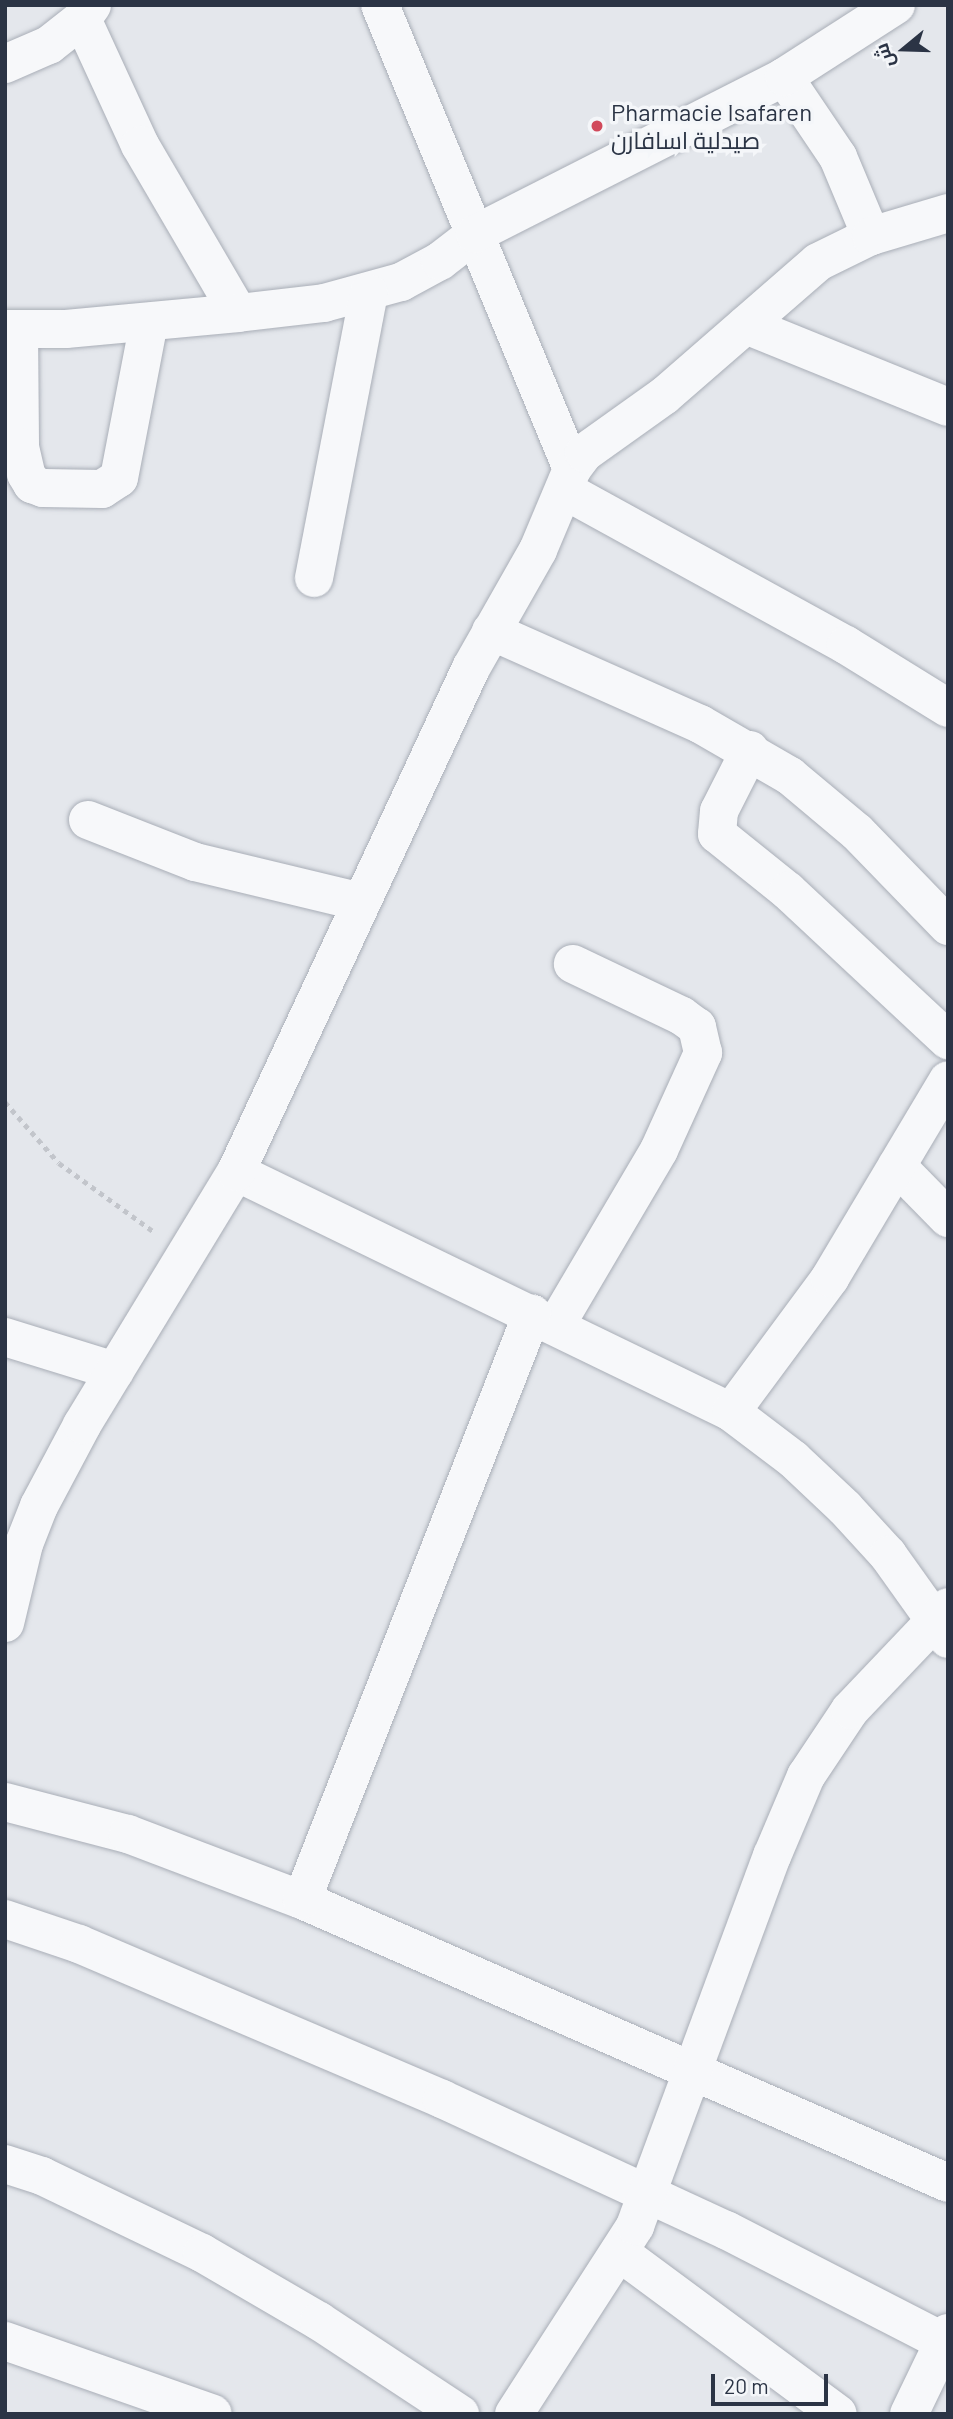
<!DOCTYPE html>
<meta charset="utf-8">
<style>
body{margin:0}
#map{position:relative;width:953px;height:2419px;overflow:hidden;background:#e4e7ec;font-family:Barlow,Cairo,sans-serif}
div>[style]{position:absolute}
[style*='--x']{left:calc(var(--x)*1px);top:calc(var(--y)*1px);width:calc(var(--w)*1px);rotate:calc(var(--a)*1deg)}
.path>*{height:4.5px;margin-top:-2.25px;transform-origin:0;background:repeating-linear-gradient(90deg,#c2c5cb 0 5px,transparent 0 10px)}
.roads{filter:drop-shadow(0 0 2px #a9aeb7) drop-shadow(0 0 2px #a9aeb7)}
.minor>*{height:38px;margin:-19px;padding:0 19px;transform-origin:19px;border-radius:19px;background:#f7f8fa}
.dots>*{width:19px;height:19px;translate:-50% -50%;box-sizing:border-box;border:4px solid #f4f6f9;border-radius:50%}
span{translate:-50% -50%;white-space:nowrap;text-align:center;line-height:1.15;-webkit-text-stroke:7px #f4f6f9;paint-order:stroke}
.poi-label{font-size:24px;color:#2b3445}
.left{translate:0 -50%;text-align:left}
.frame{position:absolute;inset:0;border:7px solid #2b3445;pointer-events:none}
.north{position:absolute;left:869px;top:14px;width:70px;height:70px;-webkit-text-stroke:5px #f4f6f9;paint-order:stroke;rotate:251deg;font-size:19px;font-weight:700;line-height:28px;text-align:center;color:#2b3445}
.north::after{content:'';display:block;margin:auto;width:24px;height:32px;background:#2b3445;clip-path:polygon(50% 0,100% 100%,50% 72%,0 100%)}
.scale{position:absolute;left:711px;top:2374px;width:117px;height:32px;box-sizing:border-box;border:4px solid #2b3445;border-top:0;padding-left:9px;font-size:21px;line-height:24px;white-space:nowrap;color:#2b3445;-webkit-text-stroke:5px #f4f6f9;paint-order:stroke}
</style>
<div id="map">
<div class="path">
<i style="--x:5;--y:1102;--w:81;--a:48.5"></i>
<i style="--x:59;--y:1163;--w:116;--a:35.9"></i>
</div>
<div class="roads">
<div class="minor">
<i style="--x:380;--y:5;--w:502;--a:67.52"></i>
<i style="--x:82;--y:19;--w:139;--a:65.3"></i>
<i style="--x:140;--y:145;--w:194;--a:59.7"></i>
<i style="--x:5;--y:64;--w:48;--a:-23.4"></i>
<i style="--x:49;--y:45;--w:42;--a:-38.2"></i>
<i style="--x:82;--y:19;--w:17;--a:-54"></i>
<i style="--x:784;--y:77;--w:97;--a:56"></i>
<i style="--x:838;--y:157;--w:86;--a:67.3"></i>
<i style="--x:746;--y:325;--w:218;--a:22.1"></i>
<i style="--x:5;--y:329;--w:61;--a:0"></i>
<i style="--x:66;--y:329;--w:173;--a:-5.3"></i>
<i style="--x:238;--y:313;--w:87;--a:-6.6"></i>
<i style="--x:324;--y:303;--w:80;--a:-15.3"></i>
<i style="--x:401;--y:282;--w:44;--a:-28.3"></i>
<i style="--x:440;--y:261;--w:44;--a:-37.6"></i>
<i style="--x:475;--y:234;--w:347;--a:-26.9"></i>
<i style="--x:784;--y:77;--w:133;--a:-32.7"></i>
<i style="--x:19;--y:329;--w:118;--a:89.5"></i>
<i style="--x:20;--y:447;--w:28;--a:77"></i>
<i style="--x:26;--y:474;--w:12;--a:59"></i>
<i style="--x:32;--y:484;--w:12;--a:20"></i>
<i style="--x:43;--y:488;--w:59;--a:1"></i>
<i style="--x:102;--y:489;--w:20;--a:-33"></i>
<i style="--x:119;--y:478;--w:159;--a:-79.1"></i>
<i style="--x:564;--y:490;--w:322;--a:28.8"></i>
<i style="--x:846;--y:645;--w:120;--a:31.7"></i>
<i style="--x:314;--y:578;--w:290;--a:-79.1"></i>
<i style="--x:491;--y:631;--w:229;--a:24"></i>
<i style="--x:700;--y:724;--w:104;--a:30"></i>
<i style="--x:790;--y:776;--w:87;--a:39.9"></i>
<i style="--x:857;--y:832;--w:131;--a:45.9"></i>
<i style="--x:750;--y:750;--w:68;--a:116.9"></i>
<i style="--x:719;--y:811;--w:23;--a:95"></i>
<i style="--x:717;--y:834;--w:91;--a:38.8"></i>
<i style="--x:788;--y:891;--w:219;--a:43"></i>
<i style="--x:88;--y:820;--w:115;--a:21.4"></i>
<i style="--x:195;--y:862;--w:171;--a:13.5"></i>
<i style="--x:897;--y:1166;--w:73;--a:45.6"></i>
<i style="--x:236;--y:1172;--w:550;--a:25.87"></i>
<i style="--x:731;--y:1412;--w:78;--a:37.2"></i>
<i style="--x:793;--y:1459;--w:71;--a:43.3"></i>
<i style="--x:845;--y:1508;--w:64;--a:47.5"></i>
<i style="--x:888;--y:1555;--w:103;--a:54.5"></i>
<i style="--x:556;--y:1325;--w:203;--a:-59.5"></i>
<i style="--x:659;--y:1150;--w:107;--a:-65.6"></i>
<i style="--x:703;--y:1053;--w:27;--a:-103"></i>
<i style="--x:697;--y:1027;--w:19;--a:-144"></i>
<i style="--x:682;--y:1016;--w:121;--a:-154.5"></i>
<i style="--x:5;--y:1337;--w:115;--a:17.2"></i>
<i style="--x:731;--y:1412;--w:167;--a:-53.5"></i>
<i style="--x:830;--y:1278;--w:230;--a:-59.2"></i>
<i style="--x:5;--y:1623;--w:81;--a:-76.5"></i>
<i style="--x:24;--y:1544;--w:41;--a:-68.5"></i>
<i style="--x:39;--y:1506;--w:92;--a:-62"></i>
<i style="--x:82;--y:1425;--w:296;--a:-58.7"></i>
<i style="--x:236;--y:1172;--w:556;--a:-65"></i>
<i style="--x:471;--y:668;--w:136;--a:-60.4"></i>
<i style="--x:538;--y:550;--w:88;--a:-67.2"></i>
<i style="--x:572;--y:469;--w:20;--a:-53"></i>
<i style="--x:584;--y:453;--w:98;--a:-35.5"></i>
<i style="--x:664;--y:396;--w:204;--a:-41"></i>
<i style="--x:818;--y:262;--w:59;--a:-26.1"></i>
<i style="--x:871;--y:236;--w:80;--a:-16.6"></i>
<i style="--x:5;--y:1802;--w:127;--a:14.6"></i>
<i style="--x:128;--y:1834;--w:186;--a:20.8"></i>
<i style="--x:302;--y:1900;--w:705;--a:23.66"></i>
<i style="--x:302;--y:1900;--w:630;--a:-68.57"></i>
<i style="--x:5;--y:1919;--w:78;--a:18.7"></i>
<i style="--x:79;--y:1944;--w:395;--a:23.1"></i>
<i style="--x:442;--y:2099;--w:313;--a:24.8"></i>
<i style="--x:726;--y:2230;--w:245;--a:27.2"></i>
<i style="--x:5;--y:2164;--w:39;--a:18"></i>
<i style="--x:42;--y:2176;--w:178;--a:25.7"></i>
<i style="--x:202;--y:2253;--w:135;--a:30.2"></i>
<i style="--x:319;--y:2321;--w:169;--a:33.4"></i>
<i style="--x:619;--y:2252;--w:272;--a:36.5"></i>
<i style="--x:5;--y:2341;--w:220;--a:19.3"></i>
<i style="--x:514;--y:2414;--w:224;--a:-57.2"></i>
<i style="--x:635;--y:2226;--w:395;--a:-69.7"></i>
<i style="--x:772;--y:1856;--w:87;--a:-67"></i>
<i style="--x:806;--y:1776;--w:79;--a:-56.3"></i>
<i style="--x:850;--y:1710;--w:142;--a:-46.4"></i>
<i style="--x:909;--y:2414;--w:90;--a:-64.3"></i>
</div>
</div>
<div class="dots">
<i style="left:597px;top:126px;background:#d1495b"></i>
</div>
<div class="poi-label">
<span class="left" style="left:611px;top:126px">Pharmacie Isafaren<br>صيدلية اسافارن</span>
</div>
<div class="frame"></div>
<div class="north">ش</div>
<div class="scale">20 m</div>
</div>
